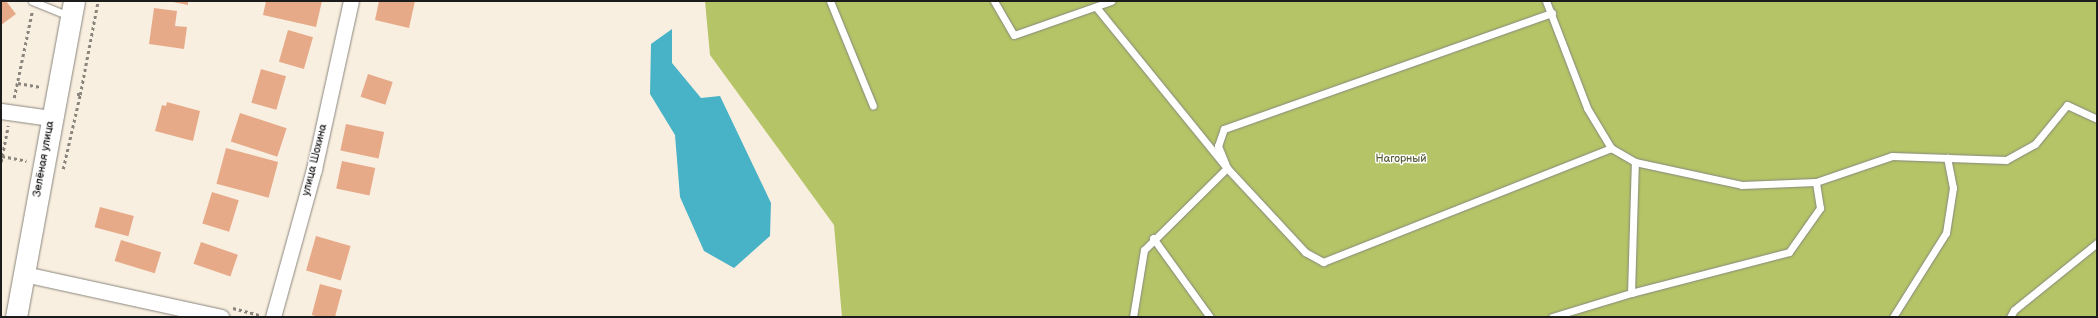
<!DOCTYPE html>
<meta charset="utf-8">
<style>
body{margin:0}
#map{position:relative;width:2098px;height:318px;overflow:hidden;background:#f9efe0;font-family:"Balsamiq Sans",sans-serif}
div>[style]{position:absolute}
[style*='--x']{left:calc(var(--x)*1px);top:calc(var(--y)*1px);width:calc(var(--w)*1px);rotate:calc(var(--a)*1deg)}
.green>*{inset:0;background:#b4c466}
.water>*{inset:0;background:#48b2c7}
.building>*{inset:0;background:#e7aa89;transform-origin:0 0}
.path>*{height:2.5px;margin-top:-1.25px;transform-origin:0;background:repeating-linear-gradient(90deg,#8a867e 0 3px,transparent 0 6px)}
.roads{filter:drop-shadow(0 0 1px #8a867e) drop-shadow(0 0 1px #8a867e)}
.lane>*{height:7px;margin:-3.5px;padding:0 3.5px;transform-origin:3.5px;border-radius:3.5px;background:#fff}
.street>*{height:15px;margin:-7.5px;padding:0 7.5px;transform-origin:7.5px;border-radius:7.5px;background:#fff}
.secondary>*{height:21px;margin:-10.5px;padding:0 10.5px;transform-origin:10.5px;border-radius:10.5px;background:#fff}
span{translate:-50% -50%;white-space:nowrap;text-align:center;line-height:1.15;-webkit-text-stroke:3px #fff;paint-order:stroke}
.street-label{font-size:11px;color:#1c1c1c}
.park-label{font-size:11px;color:#595f3a}
.frame{position:absolute;inset:0;border:2px solid #1c1c1c;pointer-events:none}
</style>
<div id="map">
<div class="green">
<i style="clip-path:polygon(705px 1px,2097px 1px,2097px 317px,842px 317px,834px 225px,710px 55px)"></i>
</div>
<div class="water">
<i style="clip-path:polygon(672px 29px,672px 63px,701px 98px,720px 96px,771px 203px,770px 236px,734px 268px,704px 251px,680px 197px,675px 135px,650px 94px,651px 44px)"></i>
</div>
<div class="building">
<i style="clip-path:polygon(1px 1px,6px 1px,16px 14px,1px 25px)"></i>
<i style="clip-path:polygon(168px 1px,188px 1px,188px 5px)"></i>
<i style="clip-path:polygon(266px 1px,322px 1px,316px 27px,263px 15px)"></i>
<i style="clip-path:polygon(379px 1px,415px 1px,409px 28px,375px 20px)"></i>
<i style="clip-path:polygon(154px 8px,177px 11px,175px 26px,187px 27px,184px 49px,149px 44px)"></i>
<i style="left:288px;top:30px;width:26px;height:33px;rotate:16deg"></i>
<i style="left:261px;top:69px;width:26px;height:35px;rotate:16deg"></i>
<i style="left:368px;top:74px;width:26px;height:24px;rotate:18deg"></i>
<i style="clip-path:polygon(167px 102px,200px 111px,193px 141px,155px 131px,162px 105px,166px 106px)"></i>
<i style="left:240px;top:113px;width:49px;height:30px;rotate:18deg"></i>
<i style="left:346px;top:124px;width:39px;height:27px;rotate:12deg"></i>
<i style="left:226px;top:148px;width:54px;height:37px;rotate:15deg"></i>
<i style="left:342px;top:161px;width:34px;height:28px;rotate:12deg"></i>
<i style="left:212px;top:192px;width:28px;height:33px;rotate:17deg"></i>
<i style="left:100px;top:207px;width:35px;height:21px;rotate:15deg"></i>
<i style="left:316px;top:236px;width:36px;height:36px;rotate:16deg"></i>
<i style="left:121px;top:240px;width:42px;height:22px;rotate:17deg"></i>
<i style="left:201px;top:242px;width:39px;height:23px;rotate:19deg"></i>
<i style="left:320px;top:284px;width:23px;height:32px;rotate:15deg"></i>
</div>
<div class="path">
<i style="--x:18;--y:83;--w:23;--a:10"></i>
<i style="--x:80;--y:95;--w:96;--a:-79.2"></i>
<i style="--x:14;--y:98;--w:88;--a:-78.2"></i>
<i style="--x:2;--y:156;--w:25;--a:11"></i>
<i style="--x:1;--y:162;--w:37;--a:-79"></i>
<i style="--x:63;--y:169;--w:76;--a:-77.1"></i>
<i style="--x:80;--y:95;--w:4;--a:-166"></i>
<i style="--x:233;--y:308;--w:27;--a:15"></i>
</div>
<div class="roads">
<div class="lane">
<i style="--x:32;--y:1;--w:40;--a:22"></i>
<i style="--x:830;--y:1;--w:113;--a:67.7"></i>
<i style="--x:994;--y:1;--w:39;--a:60"></i>
<i style="--x:1014;--y:35;--w:103;--a:-19.3"></i>
<i style="--x:1546;--y:1;--w:115;--a:69"></i>
<i style="--x:1587;--y:108;--w:47;--a:59"></i>
<i style="--x:1611;--y:148;--w:28;--a:30"></i>
<i style="--x:1635;--y:162;--w:109;--a:12.1"></i>
<i style="--x:1742;--y:185;--w:74;--a:-2.3"></i>
<i style="--x:1816;--y:182;--w:80;--a:-18.9"></i>
<i style="--x:1892;--y:156;--w:114;--a:2"></i>
<i style="--x:2006;--y:160;--w:33;--a:-29"></i>
<i style="--x:2035;--y:144;--w:50;--a:-50.6"></i>
<i style="--x:2067;--y:105;--w:33;--a:25"></i>
<i style="--x:1096;--y:7;--w:208;--a:50.9"></i>
<i style="--x:1227;--y:168;--w:115;--a:47.1"></i>
<i style="--x:1305;--y:252;--w:21;--a:29"></i>
<i style="--x:1323;--y:262;--w:310;--a:-21.6"></i>
<i style="--x:1153;--y:238;--w:97;--a:54.2"></i>
<i style="--x:1631;--y:293;--w:163;--a:-14.5"></i>
<i style="--x:1789;--y:252;--w:54;--a:-54.8"></i>
<i style="--x:1820;--y:208;--w:26;--a:-99"></i>
<i style="--x:1133;--y:317;--w:68;--a:-80.7"></i>
<i style="--x:1144;--y:250;--w:117;--a:-44.7"></i>
<i style="--x:1227;--y:168;--w:24;--a:-112"></i>
<i style="--x:1218;--y:146;--w:18;--a:-71"></i>
<i style="--x:1224;--y:129;--w:348;--a:-19.5"></i>
<i style="--x:1552;--y:317;--w:83;--a:-16.9"></i>
<i style="--x:1631;--y:293;--w:131;--a:-88.3"></i>
<i style="--x:1893;--y:317;--w:99;--a:-57.8"></i>
<i style="--x:1946;--y:233;--w:46;--a:-81.2"></i>
<i style="--x:1953;--y:188;--w:31;--a:-101"></i>
<i style="--x:2010;--y:317;--w:8;--a:-60"></i>
<i style="--x:2014;--y:310;--w:107;--a:-38.9"></i>
</div>
<div class="street">
<i style="--x:1;--y:111;--w:50;--a:8"></i>
<i style="--x:24;--y:274;--w:202;--a:12.3"></i>
<i style="--x:273;--y:317;--w:154;--a:-74.5"></i>
<i style="--x:314;--y:169;--w:172;--a:-77.6"></i>
</div>
<div class="secondary">
<i style="--x:16;--y:317;--w:321;--a:-79.6"></i>
</div>
</div>
<div class="street-label">
<span style="left:44px;top:159px;rotate:-80deg">Зелёная улица</span>
<span style="left:315px;top:160px;rotate:-76deg">улица Шохина</span>
</div>
<div class="park-label">
<span style="left:1401px;top:159px">Нагорный</span>
</div>
<div class="frame"></div>
</div>
